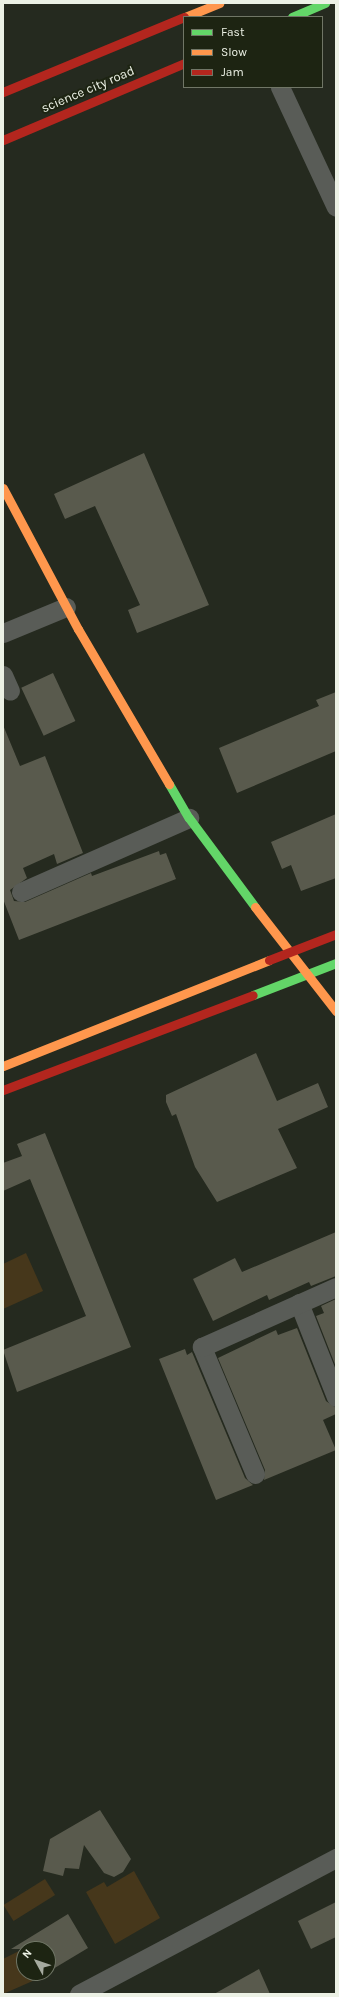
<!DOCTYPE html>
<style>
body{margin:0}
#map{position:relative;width:339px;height:1997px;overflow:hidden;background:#252a1f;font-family:Karla,sans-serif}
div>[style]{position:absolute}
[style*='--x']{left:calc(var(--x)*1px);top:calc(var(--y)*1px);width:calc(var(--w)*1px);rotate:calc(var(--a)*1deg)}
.green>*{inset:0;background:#46371b;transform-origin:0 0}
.building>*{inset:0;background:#595a4d;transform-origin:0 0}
.street>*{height:19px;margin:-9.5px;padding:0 9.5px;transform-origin:9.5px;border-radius:9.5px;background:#595c57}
.fast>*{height:9px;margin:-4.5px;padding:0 4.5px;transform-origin:4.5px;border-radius:4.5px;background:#63d668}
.slow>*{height:9px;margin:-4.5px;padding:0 4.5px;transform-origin:4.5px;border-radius:4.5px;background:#ff974d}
.jam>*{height:9px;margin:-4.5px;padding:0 4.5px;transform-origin:4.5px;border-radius:4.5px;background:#b3261e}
span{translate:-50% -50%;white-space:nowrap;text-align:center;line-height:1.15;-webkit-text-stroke:4px #1d2412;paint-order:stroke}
.street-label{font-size:13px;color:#ecf1e5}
.frame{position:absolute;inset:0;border:4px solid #ecf1e5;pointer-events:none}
.legend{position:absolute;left:183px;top:16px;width:140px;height:72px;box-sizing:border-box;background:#1d2412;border:1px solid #707666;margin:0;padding:5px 7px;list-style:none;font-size:12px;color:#ecf1e5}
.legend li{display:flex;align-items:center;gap:8px;height:20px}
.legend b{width:20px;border:1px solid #707666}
.north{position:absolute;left:16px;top:1941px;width:40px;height:40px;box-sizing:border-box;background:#1d2412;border:1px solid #707666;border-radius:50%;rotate:310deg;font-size:11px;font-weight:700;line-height:16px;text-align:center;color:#ecf1e5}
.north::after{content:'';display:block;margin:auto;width:14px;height:18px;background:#a6aba0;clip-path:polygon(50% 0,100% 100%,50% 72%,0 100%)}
</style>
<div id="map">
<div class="green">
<i style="clip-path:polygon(26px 1253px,43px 1291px,3px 1309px,3px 1264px)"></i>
<i style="clip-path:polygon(134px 1871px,160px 1918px,115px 1944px,86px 1892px,104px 1882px,107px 1887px)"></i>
<i style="left:45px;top:1879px;width:19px;height:49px;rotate:58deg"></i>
<i style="clip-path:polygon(19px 1951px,24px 1960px,24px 1973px,31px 1973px,35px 1980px,3px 1994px,3px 1959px)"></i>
</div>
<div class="building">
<i style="clip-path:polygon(144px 453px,209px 605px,137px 633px,128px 610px,140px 605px,95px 506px,65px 519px,54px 494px)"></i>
<i style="left:53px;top:673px;width:53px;height:35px;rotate:65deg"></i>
<i style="clip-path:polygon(336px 692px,336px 751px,237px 793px,219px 748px,319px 706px,316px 700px)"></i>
<i style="clip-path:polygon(3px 725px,20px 766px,45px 756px,83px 853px,57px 864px,54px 854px,23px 868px,27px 878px,10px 890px,14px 901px,25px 902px,91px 873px,92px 876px,159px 851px,160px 855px,166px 853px,176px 879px,19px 940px,3px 899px)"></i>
<i style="clip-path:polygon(336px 814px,336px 878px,301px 891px,291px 865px,282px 869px,271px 842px)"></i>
<i style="clip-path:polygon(256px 1053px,277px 1101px,318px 1083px,328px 1107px,278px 1129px,297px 1168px,217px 1202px,195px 1167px,176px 1114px,172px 1116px,166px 1102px,166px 1095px)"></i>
<i style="clip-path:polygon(45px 1133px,131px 1347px,17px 1392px,3px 1350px,86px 1316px,30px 1179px,3px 1191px,3px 1163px,22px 1156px,17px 1144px)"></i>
<i style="clip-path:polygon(336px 1232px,336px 1276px,311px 1286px,309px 1282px,269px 1300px,267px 1295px,213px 1321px,193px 1279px,235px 1258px,242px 1272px)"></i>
<i style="clip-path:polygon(336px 1299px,336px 1367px,316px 1316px,324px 1313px,321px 1306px)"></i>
<i style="clip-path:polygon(297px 1328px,326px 1401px,336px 1408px,336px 1414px,323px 1420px,336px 1450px,264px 1480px,265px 1470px,218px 1358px,276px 1330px,278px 1335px)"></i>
<i style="clip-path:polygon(185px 1349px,187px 1355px,192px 1352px,245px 1478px,253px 1485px,216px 1500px,159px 1359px)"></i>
<i style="clip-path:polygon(100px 1810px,131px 1859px,123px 1872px,114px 1877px,104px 1873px,84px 1845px,79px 1869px,65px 1868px,63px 1876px,43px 1871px,50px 1839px)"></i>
<i style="clip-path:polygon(336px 1902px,336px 1937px,311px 1949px,298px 1921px)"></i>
<i style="clip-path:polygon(68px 1914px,88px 1948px,48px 1972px,48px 1949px,11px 1949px)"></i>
<i style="clip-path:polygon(259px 1969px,270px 1994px,214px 1994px)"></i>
</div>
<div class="street">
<i style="--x:280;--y:87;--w:132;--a:65"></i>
<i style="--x:3;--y:633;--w:68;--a:-22.4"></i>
<i style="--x:3;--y:675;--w:17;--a:66"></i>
<i style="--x:21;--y:892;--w:184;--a:-23.8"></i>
<i style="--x:299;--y:1303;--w:101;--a:68.5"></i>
<i style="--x:255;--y:1474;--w:138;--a:-112.7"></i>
<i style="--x:202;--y:1347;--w:147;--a:-24.1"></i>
<i style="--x:79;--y:1994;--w:291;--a:-27.9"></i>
</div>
<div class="fast">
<i style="--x:292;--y:17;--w:36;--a:-23"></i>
<i style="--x:169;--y:784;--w:39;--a:60"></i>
<i style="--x:189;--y:818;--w:111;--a:53.4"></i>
<i style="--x:253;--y:995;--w:89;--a:-21.1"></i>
</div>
<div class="slow">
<i style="--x:185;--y:17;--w:37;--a:-22"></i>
<i style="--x:3;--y:488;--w:160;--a:62"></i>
<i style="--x:78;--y:629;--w:180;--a:59.6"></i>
<i style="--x:255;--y:907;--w:132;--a:52.1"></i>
<i style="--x:3;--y:1066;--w:286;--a:-21.7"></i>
</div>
<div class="jam">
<i style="--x:3;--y:92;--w:196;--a:-22.5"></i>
<i style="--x:3;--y:140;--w:197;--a:-23"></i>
<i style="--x:269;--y:960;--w:72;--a:-21.2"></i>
<i style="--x:3;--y:1090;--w:267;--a:-20.8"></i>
</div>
<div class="street-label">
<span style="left:88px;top:90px;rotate:-23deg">science city road</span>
</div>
<div class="frame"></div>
<ul class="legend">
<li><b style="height:5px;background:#63d668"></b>Fast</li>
<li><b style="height:5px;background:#ff974d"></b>Slow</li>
<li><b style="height:5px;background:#b3261e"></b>Jam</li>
</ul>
<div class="north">N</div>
</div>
